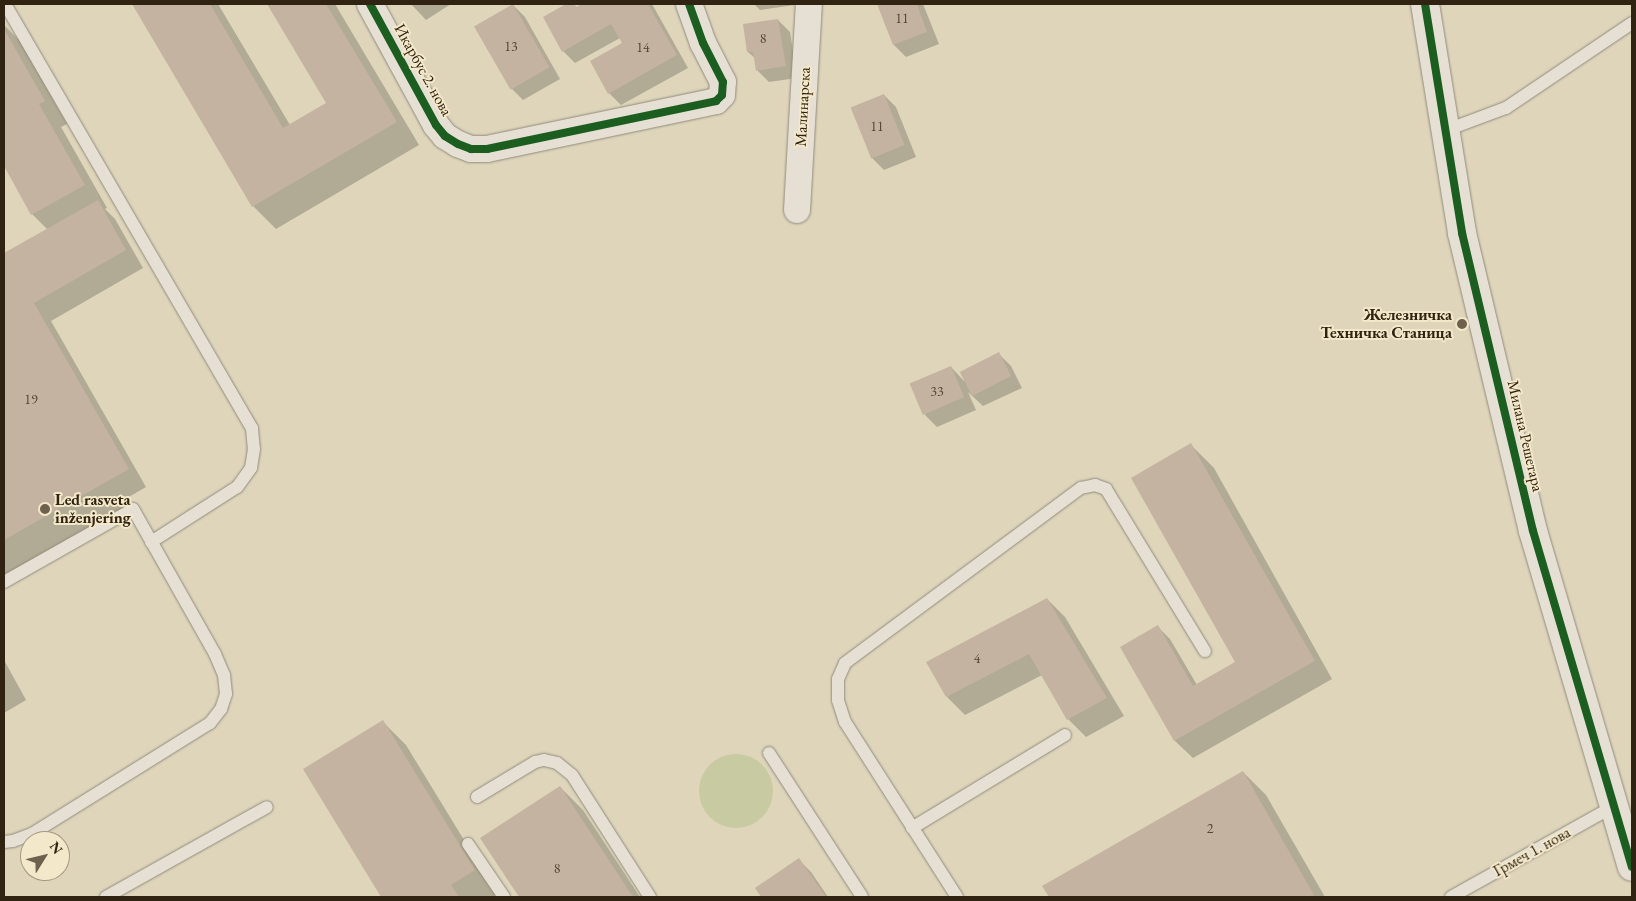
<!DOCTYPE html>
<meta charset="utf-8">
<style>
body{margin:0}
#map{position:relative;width:1636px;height:901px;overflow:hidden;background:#ded5bb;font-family:"EB Garamond",serif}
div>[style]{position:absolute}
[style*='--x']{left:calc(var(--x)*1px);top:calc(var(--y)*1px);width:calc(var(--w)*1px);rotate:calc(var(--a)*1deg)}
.green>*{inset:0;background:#c8caa1}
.round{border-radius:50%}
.shadow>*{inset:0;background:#0003}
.building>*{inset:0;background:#c4b3a0;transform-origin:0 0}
.roads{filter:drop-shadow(0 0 1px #928b7b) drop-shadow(0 0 1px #928b7b)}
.service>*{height:12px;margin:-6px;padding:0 6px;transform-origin:6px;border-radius:6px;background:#e5e0d3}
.minor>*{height:26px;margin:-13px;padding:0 13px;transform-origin:13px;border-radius:13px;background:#e5e0d3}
.tertiary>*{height:28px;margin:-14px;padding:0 14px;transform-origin:14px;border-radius:14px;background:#e5e0d3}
.cycleway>*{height:8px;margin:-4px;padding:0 4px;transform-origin:4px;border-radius:4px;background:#1b5e20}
.dots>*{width:14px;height:14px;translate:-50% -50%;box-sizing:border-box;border:2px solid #f3e8ca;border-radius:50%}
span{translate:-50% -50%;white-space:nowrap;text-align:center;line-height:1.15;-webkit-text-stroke:4px #f3e8ca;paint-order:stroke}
.number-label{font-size:14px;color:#564736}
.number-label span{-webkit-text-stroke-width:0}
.street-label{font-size:16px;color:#312312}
.poi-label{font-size:16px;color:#312312;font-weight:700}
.right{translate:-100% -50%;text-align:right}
.left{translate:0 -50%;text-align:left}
.frame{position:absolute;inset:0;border:5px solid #312312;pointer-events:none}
.north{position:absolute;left:20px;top:831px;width:50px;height:50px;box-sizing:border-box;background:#f3e8ca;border:1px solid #a59980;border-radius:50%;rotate:54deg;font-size:14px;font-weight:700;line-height:20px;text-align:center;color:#312312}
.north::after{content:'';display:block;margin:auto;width:18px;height:22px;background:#6e614d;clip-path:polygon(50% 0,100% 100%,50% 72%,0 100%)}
</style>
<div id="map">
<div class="green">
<i class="round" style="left:699px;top:754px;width:74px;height:74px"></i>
</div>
<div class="shadow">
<i style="clip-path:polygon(133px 4px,218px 4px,290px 125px,327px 103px,268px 4px,335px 4px,419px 145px,276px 229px,253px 206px)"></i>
<i style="clip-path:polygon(411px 4px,451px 4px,426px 20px)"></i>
<i style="clip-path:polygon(568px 4px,574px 4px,577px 8px,584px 4px,652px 4px,688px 68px,621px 105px,609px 93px,624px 44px,620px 38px,575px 63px,563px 51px,544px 17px)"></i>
<i style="clip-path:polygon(754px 4px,801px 4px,760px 10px)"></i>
<i style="clip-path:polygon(879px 4px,923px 4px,939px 44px,906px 57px,894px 45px)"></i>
<i style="clip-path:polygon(513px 5px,525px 17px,560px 79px,523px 100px,511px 88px,476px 26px)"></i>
<i style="clip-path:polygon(778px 20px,790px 32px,797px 78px,769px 82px,757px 70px,756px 59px,748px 52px)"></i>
<i style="clip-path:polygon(4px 25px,20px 41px,67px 124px,61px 127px,107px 208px,105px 209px,115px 219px,143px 268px,51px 321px,146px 487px,127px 498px,136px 513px,4px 588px,4px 255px,48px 230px,32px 214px,4px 163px)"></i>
<i style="clip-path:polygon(884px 95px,896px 107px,916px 157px,884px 170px,872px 158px)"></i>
<i style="clip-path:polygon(999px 354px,1011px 366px,1022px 388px,983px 406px,968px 392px,976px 410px,937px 427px,925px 415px,951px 367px,964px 381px)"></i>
<i style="clip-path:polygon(1191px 445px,1214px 468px,1332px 679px,1193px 758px,1175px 741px,1122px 648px,1158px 627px,1170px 639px,1197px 685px,1237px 662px)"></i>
<i style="clip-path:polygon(1047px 599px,1065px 617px,1124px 716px,1086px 737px,1068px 719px,1042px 675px,965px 715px,947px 697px)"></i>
<i style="clip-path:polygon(4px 660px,26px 700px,4px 713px)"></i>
<i style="clip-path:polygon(383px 722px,406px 745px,497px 894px,492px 897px,383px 897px,304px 770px)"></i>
<i style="clip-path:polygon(1243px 772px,1266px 795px,1325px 897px,1051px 897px,1044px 886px)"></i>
<i style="clip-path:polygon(560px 787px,583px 810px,640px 897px,521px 897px,482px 839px)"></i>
<i style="clip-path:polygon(799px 860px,811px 872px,828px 897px,762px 897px,756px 888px)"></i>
</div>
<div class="building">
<i style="clip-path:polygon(132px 4px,210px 4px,283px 128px,326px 103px,267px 4px,326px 4px,397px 122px,252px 207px)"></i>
<i style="left:513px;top:4px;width:73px;height:45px;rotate:60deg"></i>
<i style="clip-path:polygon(566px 4px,574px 4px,576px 7px,582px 4px,648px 4px,677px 55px,608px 94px,590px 61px,622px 43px,611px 24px,562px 52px,543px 17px)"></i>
<i style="clip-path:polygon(877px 4px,917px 4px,927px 32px,893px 45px)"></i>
<i style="clip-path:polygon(778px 19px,786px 66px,756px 71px,753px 52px,747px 52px,743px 24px)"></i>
<i style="clip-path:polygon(4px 29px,45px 101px,39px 104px,85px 185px,31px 215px,4px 166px)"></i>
<i style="left:884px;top:94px;width:55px;height:36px;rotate:68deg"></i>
<i style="clip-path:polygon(98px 200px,126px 250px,34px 303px,129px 469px,4px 540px,4px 253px)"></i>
<i style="left:999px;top:352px;width:27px;height:44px;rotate:63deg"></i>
<i style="left:951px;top:366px;width:34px;height:45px;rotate:67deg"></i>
<i style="clip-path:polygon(1191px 443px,1315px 661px,1174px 741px,1120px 647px,1158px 625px,1193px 686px,1235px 662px,1131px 478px)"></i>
<i style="clip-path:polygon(1047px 598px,1107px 698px,1067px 720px,1029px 654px,946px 697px,926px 662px)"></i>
<i style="clip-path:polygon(383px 720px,475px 870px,451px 885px,459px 897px,381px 897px,303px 769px)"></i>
<i style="clip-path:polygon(1243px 771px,1314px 895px,1310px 897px,1049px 897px,1042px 886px)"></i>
<i style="clip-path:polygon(560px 786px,633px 897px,519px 897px,480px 838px)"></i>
<i style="clip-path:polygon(799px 858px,826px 897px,761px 897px,755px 888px)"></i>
</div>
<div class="roads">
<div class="service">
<i style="--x:5;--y:4;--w:491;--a:59.8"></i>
<i style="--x:252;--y:428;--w:21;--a:85"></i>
<i style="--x:254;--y:449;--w:19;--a:99"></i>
<i style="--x:251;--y:468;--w:24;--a:126"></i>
<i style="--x:237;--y:487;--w:102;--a:147.4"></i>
<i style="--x:1444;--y:131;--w:66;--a:-20.4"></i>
<i style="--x:1506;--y:108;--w:152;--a:-34"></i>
<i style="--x:4;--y:582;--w:148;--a:-29.5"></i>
<i style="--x:133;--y:509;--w:167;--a:60.5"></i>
<i style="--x:215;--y:654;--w:23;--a:67"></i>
<i style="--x:224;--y:675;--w:19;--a:84"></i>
<i style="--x:226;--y:694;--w:16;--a:108"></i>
<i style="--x:221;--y:709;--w:18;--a:128"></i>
<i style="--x:210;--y:723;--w:210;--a:148.1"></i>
<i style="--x:32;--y:834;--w:20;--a:160"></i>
<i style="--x:13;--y:841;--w:9;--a:174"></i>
<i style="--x:769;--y:753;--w:171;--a:57.1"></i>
<i style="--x:477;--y:797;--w:68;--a:-31.1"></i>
<i style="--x:535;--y:762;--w:9;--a:-13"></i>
<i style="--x:544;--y:760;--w:13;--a:13"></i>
<i style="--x:557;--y:763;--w:19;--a:39"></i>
<i style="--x:572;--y:775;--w:145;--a:57.4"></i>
<i style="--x:912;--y:828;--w:179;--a:-31.3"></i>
<i style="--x:468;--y:844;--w:64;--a:55.8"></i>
<i style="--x:106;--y:897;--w:184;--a:-29.2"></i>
<i style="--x:957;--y:897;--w:208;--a:-122.6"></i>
<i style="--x:845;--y:722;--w:23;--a:-108"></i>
<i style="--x:838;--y:700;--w:21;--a:-90"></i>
<i style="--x:838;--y:679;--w:17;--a:-66"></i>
<i style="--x:845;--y:663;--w:294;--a:-36.6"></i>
<i style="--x:1081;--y:488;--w:14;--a:-12"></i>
<i style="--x:1095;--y:485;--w:12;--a:20"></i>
<i style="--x:1106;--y:489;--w:190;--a:58.6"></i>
<i style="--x:1451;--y:897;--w:185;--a:-29.1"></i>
</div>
<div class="minor">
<i style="--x:370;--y:4;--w:138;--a:61.4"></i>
<i style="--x:436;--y:125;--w:14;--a:51"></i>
<i style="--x:445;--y:136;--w:15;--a:32"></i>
<i style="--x:458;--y:144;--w:14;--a:21"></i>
<i style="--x:471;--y:149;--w:16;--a:0"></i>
<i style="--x:487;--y:149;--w:234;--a:-11.8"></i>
<i style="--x:716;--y:101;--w:8;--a:-45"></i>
<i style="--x:722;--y:95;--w:13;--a:-86"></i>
<i style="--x:723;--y:82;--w:44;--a:-117.1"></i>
<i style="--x:703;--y:43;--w:41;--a:-109.7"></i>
<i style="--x:797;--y:210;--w:206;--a:-86.7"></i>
</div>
<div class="tertiary">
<i style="--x:1425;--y:4;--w:232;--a:80.8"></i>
<i style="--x:1462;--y:233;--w:306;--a:76.6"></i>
<i style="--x:1533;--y:531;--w:350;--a:73.6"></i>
</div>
</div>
<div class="cycleway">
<i style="--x:370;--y:4;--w:138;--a:61.4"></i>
<i style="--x:436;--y:125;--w:14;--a:51"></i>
<i style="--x:445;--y:136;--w:15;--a:32"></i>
<i style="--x:458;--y:144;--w:14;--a:21"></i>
<i style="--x:471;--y:149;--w:16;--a:0"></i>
<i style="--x:487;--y:149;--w:234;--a:-11.8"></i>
<i style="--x:716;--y:101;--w:8;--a:-45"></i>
<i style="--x:722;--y:95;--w:13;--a:-86"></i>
<i style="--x:723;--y:82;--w:44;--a:-117.1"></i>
<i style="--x:703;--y:43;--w:41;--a:-109.7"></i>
<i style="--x:1425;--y:4;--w:232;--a:80.8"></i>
<i style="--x:1462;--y:233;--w:306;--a:76.6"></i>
<i style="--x:1533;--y:531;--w:350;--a:73.6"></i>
</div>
<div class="dots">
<i style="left:1462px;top:324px;background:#6e614d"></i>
<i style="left:45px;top:509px;background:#6e614d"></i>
</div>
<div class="number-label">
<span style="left:902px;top:18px">11</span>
<span style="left:763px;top:38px">8</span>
<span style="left:511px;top:46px">13</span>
<span style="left:643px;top:47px">14</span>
<span style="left:877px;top:126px">11</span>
<span style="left:937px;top:391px">33</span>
<span style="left:31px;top:399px">19</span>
<span style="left:977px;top:658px">4</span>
<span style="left:1210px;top:828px">2</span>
<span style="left:557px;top:868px">8</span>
</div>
<div class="street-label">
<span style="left:423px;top:70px;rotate:61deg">Икарбус 2. нова</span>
<span style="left:803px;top:107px;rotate:-87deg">Малинарска</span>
<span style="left:1525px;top:436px;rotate:77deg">Милана Решетара</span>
<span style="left:1532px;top:852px;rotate:-29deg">Грмеч 1. нова</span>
</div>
<div class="poi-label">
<span class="right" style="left:1452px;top:324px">Железничка<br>Техничка Станица</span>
<span class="left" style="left:55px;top:509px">Led rasveta<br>inženjering</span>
</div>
<div class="frame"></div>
<div class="north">N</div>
</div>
